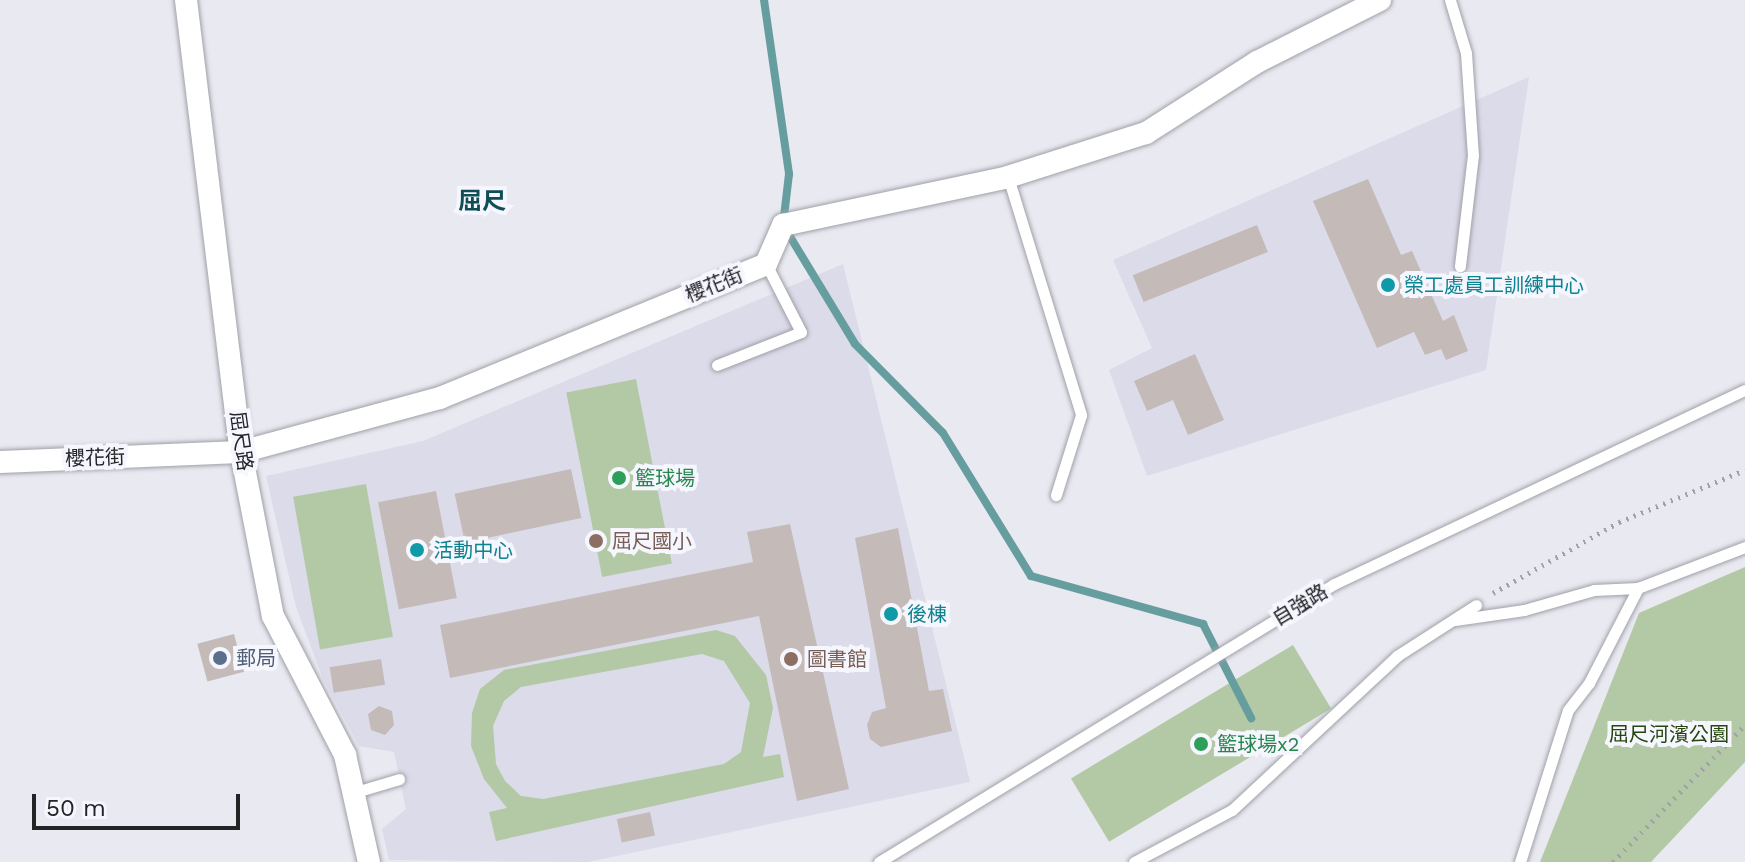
<!DOCTYPE html>
<meta charset="utf-8">
<style>
body{margin:0}
#map{position:relative;width:1745px;height:862px;overflow:hidden;background:#e9e9f1;font-family:"Work Sans","Noto Sans TC",sans-serif}
div>[style]{position:absolute}
[style*='--x']{left:calc(var(--x)*1px);top:calc(var(--y)*1px);width:calc(var(--w)*1px);rotate:calc(var(--a)*1deg)}
.built>*{inset:0;background:#dbdbea}
.green>*{inset:0;background:#b3c9a6;transform-origin:0 0}
.stream>*{height:8px;margin:-4px;padding:0 4px;transform-origin:4px;border-radius:4px;background:#669e9f}
.building>*{inset:0;background:#c4bbb9;transform-origin:0 0}
.path>*{height:5px;margin-top:-2.5px;transform-origin:0;background:repeating-linear-gradient(90deg,#a1a1a7 0 2px,transparent 0 8px)}
.roads{filter:drop-shadow(0 0 2px #a0a0a8) drop-shadow(0 0 2px #a0a0a8)}
.lane>*{height:11px;margin:-5.5px;padding:0 5.5px;transform-origin:5.5px;border-radius:5.5px;background:#fff}
.street>*{height:22px;margin:-11px;padding:0 11px;transform-origin:11px;border-radius:11px;background:#fff}
.dots>*{width:22px;height:22px;translate:-50% -50%;box-sizing:border-box;border:4px solid #f6f6fe;border-radius:50%}
span{translate:-50% -50%;white-space:nowrap;text-align:center;line-height:1.15;-webkit-text-stroke:8px #f6f6fe;paint-order:stroke}
.street-label{font-size:20px;color:#242326}
.culture-label{font-size:20px;color:#0d838f}
.left{translate:0 -50%;text-align:left}
.leisure-label{font-size:20px;color:#27864d}
.education-label{font-size:20px;color:#785e54}
.service-label{font-size:20px;color:#4e5e75}
.park-label{font-size:20px;color:#27450e}
.quarter-label{font-size:24px;color:#104d55;font-weight:700}
.scale{position:absolute;left:32px;top:794px;width:208px;height:36px;box-sizing:border-box;border:4px solid #242326;border-top:0;padding-left:10px;font-size:24px;line-height:28px;white-space:nowrap;color:#242326;-webkit-text-stroke:6px #f6f6fe;paint-order:stroke}
</style>
<div id="map">
<div class="built">
<i style="clip-path:polygon(1529px 77px,1486px 370px,1147px 476px,1109px 370px,1152px 348px,1113px 260px)"></i>
<i style="clip-path:polygon(843px 264px,970px 782px,588px 862px,389px 860px,382px 829px,406px 809px,394px 752px,359px 746px,323px 679px,296px 607px,266px 476px,423px 441px)"></i>
</div>
<div class="green">
<i style="left:636px;top:379px;width:188px;height:71px;rotate:79deg"></i>
<i style="left:366px;top:484px;width:155px;height:74px;rotate:80deg"></i>
<i style="clip-path:polygon(1745px 567px,1745px 762px,1651px 862px,1540px 862px,1639px 613px)"></i>
<i style="clip-path:polygon(evenodd,716px 630px,735px 636px,766px 675px,773px 708px,763px 757px,780px 754px,784px 777px,496px 841px,489px 812px,507px 808px,484px 779px,471px 746px,472px 713px,480px 689px,504px 670px,716px 630px,702px 654px,724px 661px,750px 703px,741px 752px,724px 764px,543px 799px,521px 796px,505px 781px,496px 764px,493px 726px,504px 701px,521px 687px,702px 654px)"></i>
<i style="left:1293px;top:645px;width:74px;height:259px;rotate:59deg"></i>
</div>
<div class="stream">
<i style="--x:764;--y:0;--w:176;--a:81.8"></i>
<i style="--x:789;--y:174;--w:51;--a:96.7"></i>
<i style="--x:783;--y:225;--w:139;--a:58.8"></i>
<i style="--x:855;--y:344;--w:125;--a:45.3"></i>
<i style="--x:943;--y:433;--w:168;--a:58.4"></i>
<i style="--x:1031;--y:576;--w:179;--a:15.6"></i>
<i style="--x:1203;--y:624;--w:106;--a:62.9"></i>
</div>
<div class="building">
<i style="clip-path:polygon(1368px 179px,1401px 255px,1412px 251px,1443px 321px,1454px 315px,1468px 351px,1446px 360px,1441px 349px,1425px 355px,1414px 332px,1377px 348px,1313px 201px)"></i>
<i style="left:1257px;top:225px;width:29px;height:134px;rotate:68deg"></i>
<i style="clip-path:polygon(1195px 354px,1224px 420px,1188px 435px,1173px 400px,1147px 411px,1134px 381px)"></i>
<i style="left:571px;top:469px;width:50px;height:119px;rotate:78deg"></i>
<i style="left:436px;top:491px;width:109px;height:59px;rotate:79deg"></i>
<i style="clip-path:polygon(790px 524px,849px 789px,797px 801px,759px 616px,450px 678px,440px 625px,753px 562px,747px 532px)"></i>
<i style="clip-path:polygon(898px 528px,929px 691px,943px 689px,952px 731px,881px 747px,870px 739px,867px 725px,872px 712px,886px 708px,855px 538px)"></i>
<i style="left:234px;top:634px;width:39px;height:38px;rotate:75deg"></i>
<i style="left:381px;top:659px;width:26px;height:52px;rotate:81deg"></i>
<i style="clip-path:polygon(379px 706px,392px 711px,394px 725px,385px 735px,371px 730px,368px 714px)"></i>
<i style="left:650px;top:812px;width:24px;height:34px;rotate:78deg"></i>
</div>
<div class="path">
<i style="--x:1493;--y:593;--w:145;--a:-29.4"></i>
<i style="--x:1619;--y:522;--w:136;--a:-22.4"></i>
<i style="--x:1613;--y:862;--w:190;--a:-46.1"></i>
</div>
<div class="roads">
<div class="lane">
<i style="--x:1450;--y:0;--w:55;--a:73.2"></i>
<i style="--x:1466;--y:53;--w:102;--a:86.1"></i>
<i style="--x:1473;--y:155;--w:112;--a:96.7"></i>
<i style="--x:1008;--y:177;--w:249;--a:72.9"></i>
<i style="--x:1081;--y:415;--w:84;--a:107.4"></i>
<i style="--x:717;--y:365;--w:90;--a:-21.4"></i>
<i style="--x:801;--y:332;--w:76;--a:-117.2"></i>
<i style="--x:1455;--y:620;--w:70;--a:-8.2"></i>
<i style="--x:1524;--y:610;--w:73;--a:-15.9"></i>
<i style="--x:1594;--y:590;--w:44;--a:-2.6"></i>
<i style="--x:1638;--y:588;--w:115;--a:-21"></i>
<i style="--x:356;--y:792;--w:45;--a:-16.8"></i>
<i style="--x:879;--y:862;--w:533;--a:-31.42"></i>
<i style="--x:1334;--y:584;--w:454;--a:-25.3"></i>
<i style="--x:1134;--y:862;--w:111;--a:-28"></i>
<i style="--x:1232;--y:810;--w:226;--a:-43"></i>
<i style="--x:1397;--y:656;--w:94;--a:-32.8"></i>
<i style="--x:1520;--y:862;--w:159;--a:-72.5"></i>
<i style="--x:1568;--y:710;--w:34;--a:-52"></i>
<i style="--x:1589;--y:683;--w:107;--a:-62.7"></i>
</div>
<div class="street">
<i style="--x:186;--y:0;--w:455;--a:83.1"></i>
<i style="--x:241;--y:452;--w:167;--a:79"></i>
<i style="--x:273;--y:616;--w:157;--a:62.6"></i>
<i style="--x:345;--y:755;--w:110;--a:77.4"></i>
<i style="--x:0;--y:462;--w:241;--a:-2.4"></i>
<i style="--x:241;--y:452;--w:206;--a:-15.2"></i>
<i style="--x:440;--y:398;--w:352;--a:-22.3"></i>
<i style="--x:766;--y:264;--w:43;--a:-66.4"></i>
<i style="--x:783;--y:225;--w:230;--a:-12"></i>
<i style="--x:1008;--y:177;--w:145;--a:-17.7"></i>
<i style="--x:1146;--y:133;--w:132;--a:-32.6"></i>
<i style="--x:1257;--y:62;--w:138;--a:-26.8"></i>
</div>
</div>
<div class="dots">
<i style="left:1388px;top:285px;background:#0f9aa8"></i>
<i style="left:619px;top:478px;background:#2e9e5b"></i>
<i style="left:596px;top:541px;background:#8d6e63"></i>
<i style="left:417px;top:550px;background:#0f9aa8"></i>
<i style="left:891px;top:614px;background:#0f9aa8"></i>
<i style="left:220px;top:658px;background:#5c6f8a"></i>
<i style="left:791px;top:659px;background:#8d6e63"></i>
<i style="left:1201px;top:744px;background:#2e9e5b"></i>
</div>
<div class="street-label">
<span style="left:714px;top:285px;rotate:-22deg">櫻花街</span>
<span style="left:241px;top:441px;rotate:82deg">屈尺路</span>
<span style="left:95px;top:458px;rotate:-2deg">櫻花街</span>
<span style="left:1300px;top:605px;rotate:-31deg">自強路</span>
</div>
<div class="culture-label">
<span class="left" style="left:1404px;top:285px">榮工處員工訓練中心</span>
<span class="left" style="left:433px;top:550px">活動中心</span>
<span class="left" style="left:907px;top:614px">後棟</span>
</div>
<div class="leisure-label">
<span class="left" style="left:635px;top:478px">籃球場</span>
<span class="left" style="left:1217px;top:744px">籃球場x2</span>
</div>
<div class="education-label">
<span class="left" style="left:612px;top:541px">屈尺國小</span>
<span class="left" style="left:807px;top:659px">圖書館</span>
</div>
<div class="service-label">
<span class="left" style="left:236px;top:658px">郵局</span>
</div>
<div class="park-label">
<span style="left:1669px;top:734px">屈尺河濱公園</span>
</div>
<div class="quarter-label">
<span style="left:482px;top:202px">屈尺</span>
</div>
<div class="scale">50 m</div>
</div>
